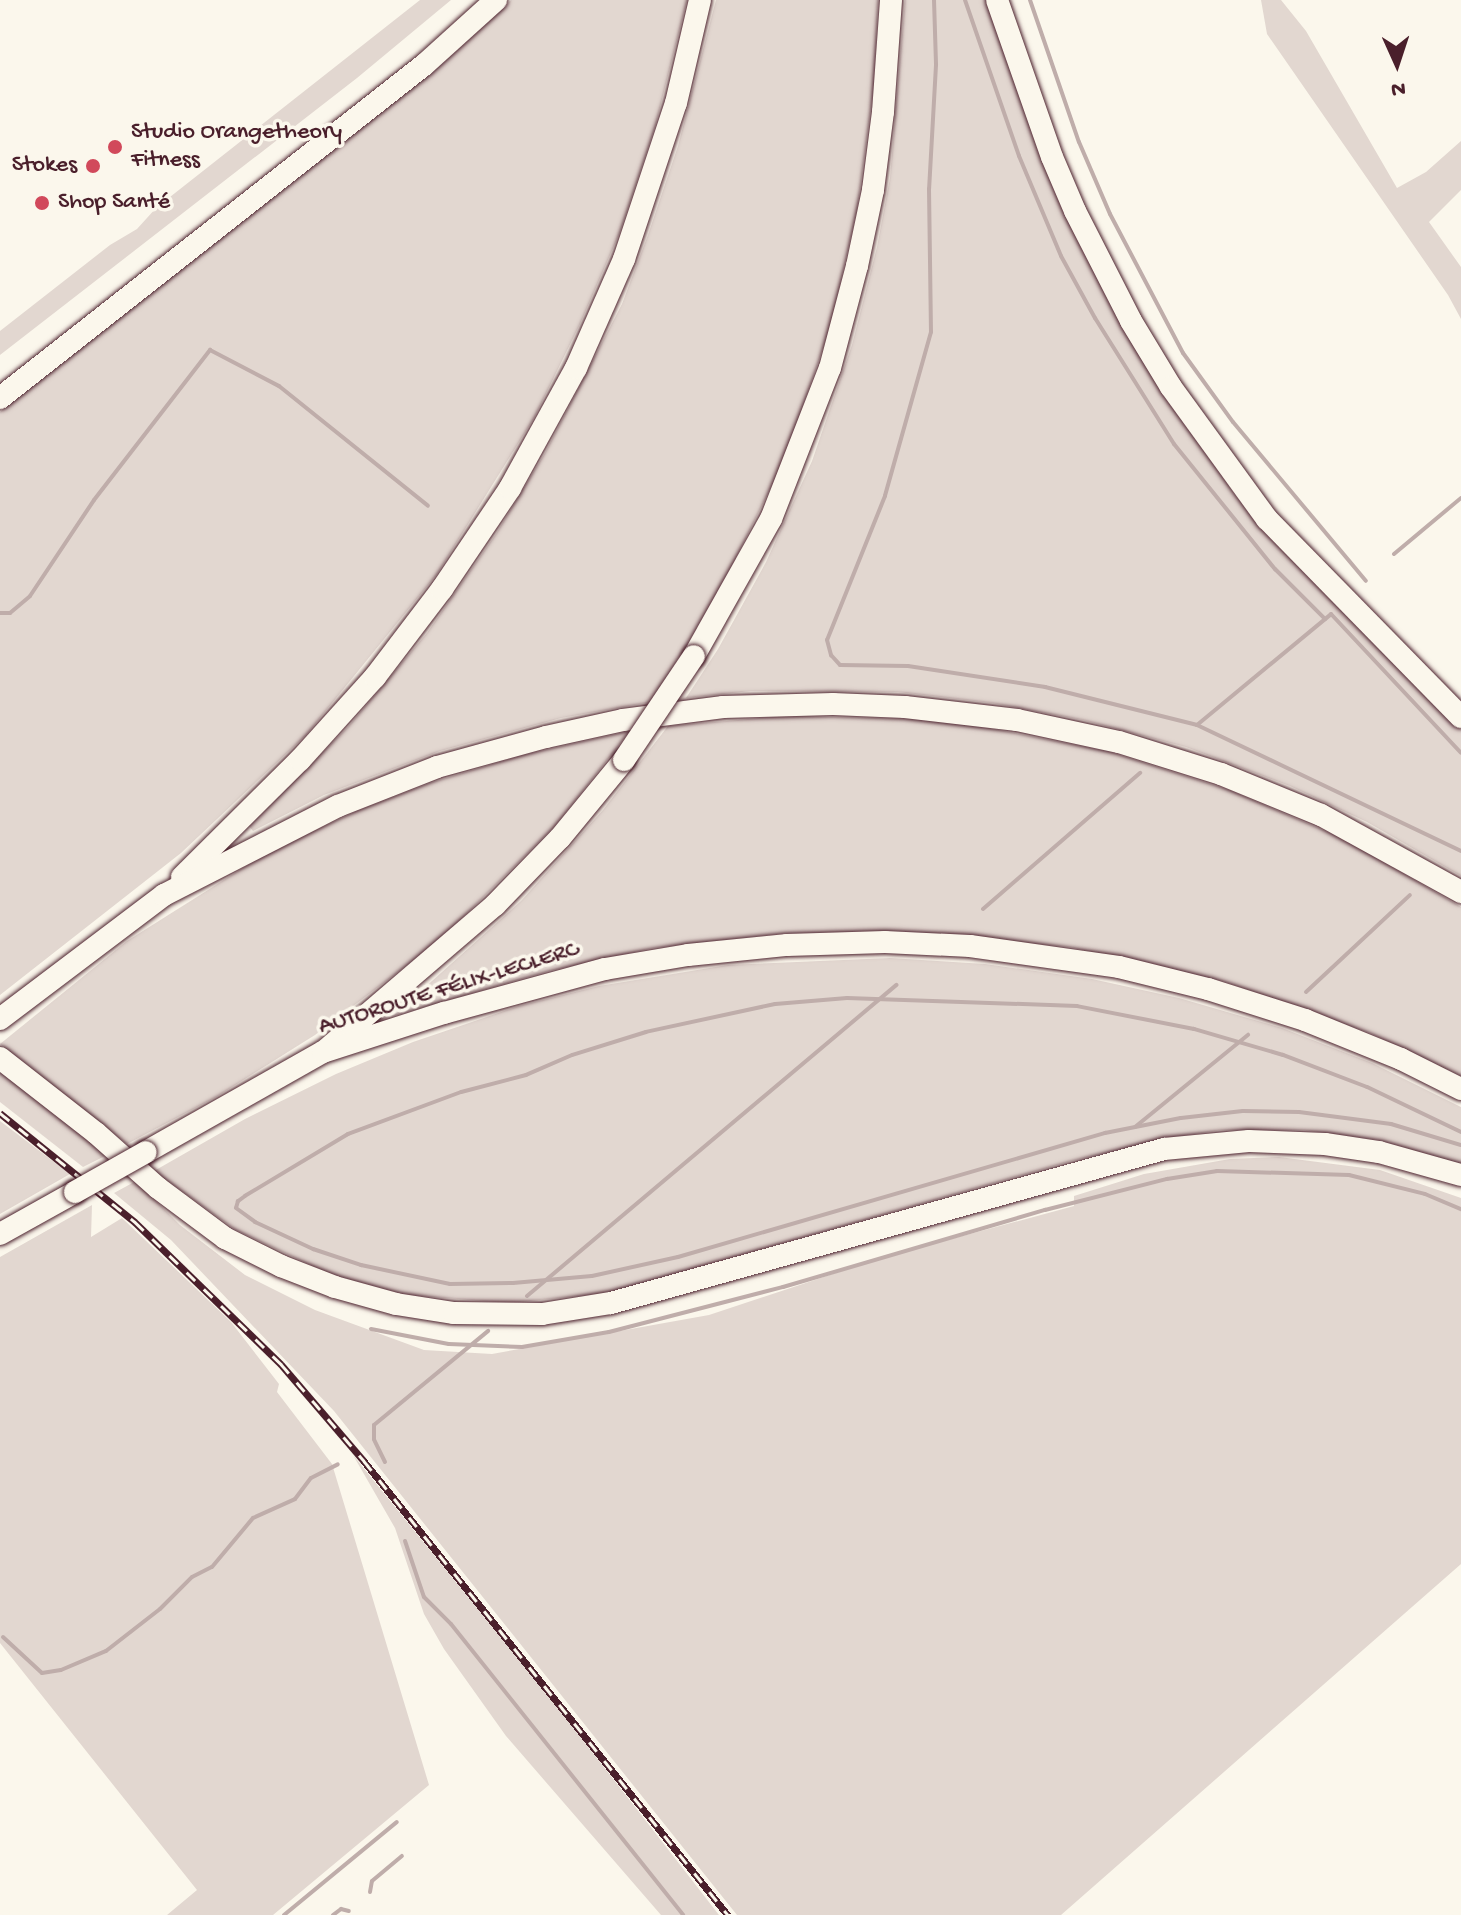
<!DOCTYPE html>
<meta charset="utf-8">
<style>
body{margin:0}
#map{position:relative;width:1461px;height:1915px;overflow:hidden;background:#fbf7ec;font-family:"Gochi Hand",sans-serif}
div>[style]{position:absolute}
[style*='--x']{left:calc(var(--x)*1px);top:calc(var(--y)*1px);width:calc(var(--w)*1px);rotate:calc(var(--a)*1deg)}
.green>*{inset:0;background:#e2d7d0}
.stream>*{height:4px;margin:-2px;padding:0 2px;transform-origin:2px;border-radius:2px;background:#bfadaa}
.roads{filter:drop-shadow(0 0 2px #4a1f2b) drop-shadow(0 0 2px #4a1f2b)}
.motorway>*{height:22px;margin:-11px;padding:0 11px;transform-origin:11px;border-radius:11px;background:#fbf7ec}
.rail>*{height:7px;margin-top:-3.5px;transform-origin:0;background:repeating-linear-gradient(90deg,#fbf7ec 0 12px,#4a1f2b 0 24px);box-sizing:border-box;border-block:2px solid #4a1f2b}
.bridges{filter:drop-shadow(0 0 2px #4a1f2b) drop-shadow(0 0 2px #4a1f2b)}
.motorway-bridge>*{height:22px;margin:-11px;padding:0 11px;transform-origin:11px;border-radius:11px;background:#fbf7ec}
.dots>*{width:22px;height:22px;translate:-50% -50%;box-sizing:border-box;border:4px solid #fbf7ec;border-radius:50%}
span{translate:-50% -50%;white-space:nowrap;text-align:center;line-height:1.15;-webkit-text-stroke:7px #fbf7ec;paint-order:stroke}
.poi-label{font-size:24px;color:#4a1f2b}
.left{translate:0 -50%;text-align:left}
.right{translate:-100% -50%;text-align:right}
.street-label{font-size:24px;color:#4a1f2b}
.north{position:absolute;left:1357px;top:24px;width:80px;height:80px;-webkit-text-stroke:6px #fbf7ec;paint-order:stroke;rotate:177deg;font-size:22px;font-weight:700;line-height:32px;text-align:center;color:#4a1f2b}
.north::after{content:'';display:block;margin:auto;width:28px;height:36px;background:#4a1f2b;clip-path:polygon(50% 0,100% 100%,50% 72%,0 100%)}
</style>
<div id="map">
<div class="green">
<i style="clip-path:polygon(420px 0,451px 0,357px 78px,0 355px,0 331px,110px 245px,137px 229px,156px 208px)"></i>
<i style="clip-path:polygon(511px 0,687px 0,655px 127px,620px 232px,580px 324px,534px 418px,437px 574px,306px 735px,181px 853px,0 995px,0 412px,447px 59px)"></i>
<i style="clip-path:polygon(716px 0,878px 0,874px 84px,857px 210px,830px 328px,783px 463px,716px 598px,651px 702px,561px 718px,440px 751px,324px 795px,253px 831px,249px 826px,348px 727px,427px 633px,496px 534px,545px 453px,622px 304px,648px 235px,678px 146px)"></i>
<i style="clip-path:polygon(905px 0,986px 0,1065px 213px,1123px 326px,1234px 494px,1308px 576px,1461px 730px,1461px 876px,1367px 822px,1290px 786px,1186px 747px,1083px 720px,992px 703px,898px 692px,751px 691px,686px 698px,718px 649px,766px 562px,812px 461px,852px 345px,877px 247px,890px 178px)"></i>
<i style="clip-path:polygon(1261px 0,1281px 0,1306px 31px,1397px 188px,1426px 172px,1461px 141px,1461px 190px,1429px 222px,1461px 267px,1461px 319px,1448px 295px,1267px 34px)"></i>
<i style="clip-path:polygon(786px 716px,920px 719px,988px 728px,1107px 751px,1229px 790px,1344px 839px,1461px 907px,1461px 1076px,1370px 1033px,1223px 981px,1070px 947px,898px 932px,786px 933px,653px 948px,549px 971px,393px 1016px,521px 901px,603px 810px,668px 726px)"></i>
<i style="clip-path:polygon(630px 731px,555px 826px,440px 940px,315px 1035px,216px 1097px,127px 1144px,0 1044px,127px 941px,265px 854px,357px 811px,430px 783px,523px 755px)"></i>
<i style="clip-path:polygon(890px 958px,985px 964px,1092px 979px,1179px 998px,1282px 1028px,1372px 1063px,1461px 1107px,1461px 1164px,1379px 1140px,1304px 1130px,1221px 1130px,1168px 1138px,1071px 1161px,608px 1293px,510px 1303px,406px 1295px,330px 1274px,236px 1230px,154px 1171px,245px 1119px,336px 1074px,413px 1042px,519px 1006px,599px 986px,728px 965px)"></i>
<i style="clip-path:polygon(0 1069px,107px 1155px,83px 1167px,0 1102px)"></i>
<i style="clip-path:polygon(0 1121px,70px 1174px,0 1214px)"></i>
<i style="clip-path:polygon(1279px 1157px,1380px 1170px,1461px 1198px,1461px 1564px,1061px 1915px,737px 1915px,334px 1411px,171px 1240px,114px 1193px,136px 1181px,180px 1225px,245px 1275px,315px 1310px,424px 1350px,492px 1354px,709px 1315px,881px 1258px,1074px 1206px,1074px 1196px,1144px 1174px,1230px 1159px)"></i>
<i style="clip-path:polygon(92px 1205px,91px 1237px,122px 1218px,231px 1322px,279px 1384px,277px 1392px,332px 1464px,429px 1785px,273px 1915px,167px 1915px,197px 1890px,0 1643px,0 1257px)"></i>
<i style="clip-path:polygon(353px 1455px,555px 1704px,719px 1915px,661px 1915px,506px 1736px,444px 1649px,424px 1614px,395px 1528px)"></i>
</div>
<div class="stream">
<i style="--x:934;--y:0;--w:65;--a:88.2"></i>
<i style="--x:936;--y:65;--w:124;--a:93.2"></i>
<i style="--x:929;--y:189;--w:143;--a:89.2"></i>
<i style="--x:931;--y:332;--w:170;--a:105.7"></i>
<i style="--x:885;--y:496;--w:155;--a:111.9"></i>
<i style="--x:827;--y:640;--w:16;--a:75"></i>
<i style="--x:831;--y:655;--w:13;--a:48"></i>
<i style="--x:840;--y:665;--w:68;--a:0.8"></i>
<i style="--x:908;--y:666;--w:139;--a:8.7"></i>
<i style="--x:1045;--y:687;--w:157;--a:14"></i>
<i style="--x:1197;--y:725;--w:293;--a:25.5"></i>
<i style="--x:965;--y:0;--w:165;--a:70.9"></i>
<i style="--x:1019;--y:156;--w:108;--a:67.2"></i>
<i style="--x:1061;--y:256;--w:71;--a:61.3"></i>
<i style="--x:1095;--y:318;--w:149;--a:57.9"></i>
<i style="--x:1174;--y:444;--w:161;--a:51.1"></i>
<i style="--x:1275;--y:569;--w:71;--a:45"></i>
<i style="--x:1030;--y:0;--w:150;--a:71"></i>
<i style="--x:1079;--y:142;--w:78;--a:66.7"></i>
<i style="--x:1110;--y:214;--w:157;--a:62.3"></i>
<i style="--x:1183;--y:353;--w:85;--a:54.1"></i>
<i style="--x:1233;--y:422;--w:207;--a:50.1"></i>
<i style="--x:1394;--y:554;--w:87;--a:-39.9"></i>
<i style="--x:0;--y:613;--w:10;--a:0"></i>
<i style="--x:10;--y:613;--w:26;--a:-40"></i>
<i style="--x:30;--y:596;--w:115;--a:-56.3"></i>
<i style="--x:94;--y:500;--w:190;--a:-52.3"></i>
<i style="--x:210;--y:350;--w:78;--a:27.6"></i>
<i style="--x:279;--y:386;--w:191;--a:38.8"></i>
<i style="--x:1197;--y:725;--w:174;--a:-39.6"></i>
<i style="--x:1331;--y:614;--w:190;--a:46.9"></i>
<i style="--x:983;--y:909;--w:208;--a:-40.9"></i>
<i style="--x:1306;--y:992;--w:142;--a:-43"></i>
<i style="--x:1135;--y:1127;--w:146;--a:-39.2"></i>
<i style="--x:1461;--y:1132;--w:104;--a:-154.4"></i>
<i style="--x:1367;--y:1087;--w:90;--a:-159.1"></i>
<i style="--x:1283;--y:1055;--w:93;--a:-163.7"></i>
<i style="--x:1194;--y:1029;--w:119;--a:-168.9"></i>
<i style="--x:1077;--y:1006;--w:230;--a:-178"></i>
<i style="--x:847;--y:998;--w:72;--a:175.2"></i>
<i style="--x:775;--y:1004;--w:132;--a:167.8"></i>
<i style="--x:646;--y:1032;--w:77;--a:162.7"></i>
<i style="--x:572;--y:1055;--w:50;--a:156.5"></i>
<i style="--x:526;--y:1075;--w:67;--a:165.3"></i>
<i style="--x:461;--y:1092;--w:121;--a:159.6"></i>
<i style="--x:348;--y:1134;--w:120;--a:149"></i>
<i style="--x:245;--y:1196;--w:9;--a:144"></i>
<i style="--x:238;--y:1201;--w:7;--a:106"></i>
<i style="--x:236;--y:1208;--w:24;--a:36"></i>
<i style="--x:255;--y:1222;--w:64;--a:25"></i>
<i style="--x:313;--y:1249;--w:51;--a:18.4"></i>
<i style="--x:361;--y:1265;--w:91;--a:12.1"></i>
<i style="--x:450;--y:1284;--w:63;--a:-0.9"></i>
<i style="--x:513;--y:1283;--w:79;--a:-5.1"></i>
<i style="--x:592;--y:1276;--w:88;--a:-12.5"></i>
<i style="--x:678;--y:1257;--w:445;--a:-16.2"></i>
<i style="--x:1105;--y:1133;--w:77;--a:-11.2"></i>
<i style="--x:1181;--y:1118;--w:62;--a:-6.4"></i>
<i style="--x:1243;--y:1111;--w:56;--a:1"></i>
<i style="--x:1299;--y:1112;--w:93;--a:7.4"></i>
<i style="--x:1391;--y:1124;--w:73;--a:16.7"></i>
<i style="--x:527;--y:1296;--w:483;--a:-40.1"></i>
<i style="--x:371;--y:1329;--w:79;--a:10.9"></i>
<i style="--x:449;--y:1344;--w:73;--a:2.4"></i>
<i style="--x:522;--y:1347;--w:88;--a:-9.8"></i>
<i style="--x:609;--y:1332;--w:180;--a:-14.5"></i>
<i style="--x:783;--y:1287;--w:273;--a:-16.4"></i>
<i style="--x:1045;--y:1210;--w:126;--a:-14.3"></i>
<i style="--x:1167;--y:1179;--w:51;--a:-9.1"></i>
<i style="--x:1217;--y:1171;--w:132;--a:1.7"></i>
<i style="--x:1349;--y:1175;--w:78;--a:14"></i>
<i style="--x:1425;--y:1194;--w:39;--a:23"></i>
<i style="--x:385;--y:1462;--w:25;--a:-116"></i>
<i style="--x:374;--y:1439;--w:14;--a:-90"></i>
<i style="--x:374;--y:1425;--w:148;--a:-39.5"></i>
<i style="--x:405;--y:1541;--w:59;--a:71.3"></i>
<i style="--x:424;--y:1597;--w:38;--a:45"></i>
<i style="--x:451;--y:1624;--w:372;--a:51.4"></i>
<i style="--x:3;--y:1637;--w:53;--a:42.7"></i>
<i style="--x:42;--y:1673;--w:19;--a:-9"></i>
<i style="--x:61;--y:1670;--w:49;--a:-22.9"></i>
<i style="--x:106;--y:1651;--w:68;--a:-37.9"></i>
<i style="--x:160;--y:1609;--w:45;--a:-45"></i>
<i style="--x:192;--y:1577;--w:22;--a:-27"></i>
<i style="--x:212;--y:1567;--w:64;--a:-50.1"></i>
<i style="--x:253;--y:1518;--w:46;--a:-24.3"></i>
<i style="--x:295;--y:1499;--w:26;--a:-53"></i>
<i style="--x:311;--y:1478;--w:30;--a:-27"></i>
<i style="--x:370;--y:1892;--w:11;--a:-80"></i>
<i style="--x:372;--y:1881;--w:39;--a:-40"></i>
<i style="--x:284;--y:1915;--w:146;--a:-39.5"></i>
<i style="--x:333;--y:1915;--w:10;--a:-37"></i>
<i style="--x:341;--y:1909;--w:8;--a:14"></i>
</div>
<div class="roads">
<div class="motorway">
<i style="--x:997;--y:0;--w:166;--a:70.7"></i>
<i style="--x:1052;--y:157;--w:59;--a:66.9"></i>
<i style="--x:1075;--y:211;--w:123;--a:63"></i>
<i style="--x:1131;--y:321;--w:77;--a:58.8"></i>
<i style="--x:1171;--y:387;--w:163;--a:54"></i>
<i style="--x:1267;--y:519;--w:277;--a:45.6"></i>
<i style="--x:0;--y:398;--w:539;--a:-38.15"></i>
<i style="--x:424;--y:65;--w:97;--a:-42.1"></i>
<i style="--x:694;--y:656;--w:157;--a:-60.7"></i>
<i style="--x:771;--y:519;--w:162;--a:-68.7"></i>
<i style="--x:830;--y:368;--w:106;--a:-75.2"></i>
<i style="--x:857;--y:266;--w:78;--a:-78.1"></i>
<i style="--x:873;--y:190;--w:79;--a:-82.7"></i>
<i style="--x:883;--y:112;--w:112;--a:-85.9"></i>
<i style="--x:182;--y:877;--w:166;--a:-44.8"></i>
<i style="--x:300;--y:760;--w:112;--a:-47.9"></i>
<i style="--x:375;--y:677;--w:111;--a:-52.7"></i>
<i style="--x:442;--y:589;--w:122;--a:-56"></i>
<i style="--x:510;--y:488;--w:137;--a:-61.2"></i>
<i style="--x:576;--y:368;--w:119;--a:-66.2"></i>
<i style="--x:624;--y:259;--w:164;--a:-71.6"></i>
<i style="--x:676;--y:103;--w:106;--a:-76.9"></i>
<i style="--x:0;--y:1019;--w:206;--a:-37.1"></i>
<i style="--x:164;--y:895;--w:195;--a:-27.1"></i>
<i style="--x:338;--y:806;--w:106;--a:-21.5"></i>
<i style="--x:437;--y:767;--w:113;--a:-15.4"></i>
<i style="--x:546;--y:737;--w:79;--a:-12.4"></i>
<i style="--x:623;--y:720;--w:101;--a:-7.4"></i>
<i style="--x:723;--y:707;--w:110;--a:-1.6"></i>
<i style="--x:833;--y:704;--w:72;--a:2.4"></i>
<i style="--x:905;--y:707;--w:113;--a:6.6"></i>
<i style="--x:1017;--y:720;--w:104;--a:12.2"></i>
<i style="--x:1119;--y:742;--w:107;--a:17.4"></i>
<i style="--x:1221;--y:774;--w:108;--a:22.3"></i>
<i style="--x:1321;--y:815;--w:160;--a:28.8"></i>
<i style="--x:327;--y:1049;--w:221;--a:-40.6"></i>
<i style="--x:495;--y:905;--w:93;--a:-45.9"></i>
<i style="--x:560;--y:838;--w:101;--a:-50.6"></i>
<i style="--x:0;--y:1058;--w:122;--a:38"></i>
<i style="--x:96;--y:1133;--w:83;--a:41.6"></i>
<i style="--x:158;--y:1188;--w:84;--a:36.7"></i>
<i style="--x:225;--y:1238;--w:63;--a:26.6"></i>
<i style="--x:281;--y:1266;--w:58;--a:21.3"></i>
<i style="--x:335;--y:1287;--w:63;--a:15.6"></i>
<i style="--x:396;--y:1304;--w:59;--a:8.8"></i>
<i style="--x:454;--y:1313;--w:88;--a:0.7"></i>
<i style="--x:542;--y:1314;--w:70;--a:-9.1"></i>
<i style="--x:611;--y:1303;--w:574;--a:-15.56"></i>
<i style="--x:1164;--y:1149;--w:85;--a:-5.4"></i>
<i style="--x:1249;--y:1141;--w:76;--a:2.3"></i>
<i style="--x:1325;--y:1144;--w:55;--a:8.4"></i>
<i style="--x:1379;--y:1152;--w:85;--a:15.7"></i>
<i style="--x:146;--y:1152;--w:203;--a:-29.5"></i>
<i style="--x:323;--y:1052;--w:127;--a:-17.9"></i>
<i style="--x:444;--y:1013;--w:167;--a:-15.3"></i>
<i style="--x:605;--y:969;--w:84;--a:-9.6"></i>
<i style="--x:688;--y:955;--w:100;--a:-5.8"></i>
<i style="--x:787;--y:945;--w:98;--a:-1.8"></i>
<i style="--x:885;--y:942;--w:85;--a:2.7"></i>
<i style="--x:970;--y:946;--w:150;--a:8"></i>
<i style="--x:1119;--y:967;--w:92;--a:13.9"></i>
<i style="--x:1208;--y:989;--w:102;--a:17.7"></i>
<i style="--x:1305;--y:1020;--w:104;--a:22.1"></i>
<i style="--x:1401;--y:1059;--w:67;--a:26.6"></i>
<i style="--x:0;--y:1234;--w:86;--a:-29.2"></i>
</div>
</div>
<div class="rail">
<i style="--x:0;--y:1113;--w:174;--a:38.9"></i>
<i style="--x:135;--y:1222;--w:204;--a:44.2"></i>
<i style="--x:281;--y:1364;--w:128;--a:49.4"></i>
<i style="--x:364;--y:1461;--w:582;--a:51.28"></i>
</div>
<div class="bridges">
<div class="motorway-bridge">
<i style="--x:624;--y:760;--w:125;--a:-56.1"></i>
<i style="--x:75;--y:1192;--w:81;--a:-29.4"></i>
</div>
</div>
<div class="dots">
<i style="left:115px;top:147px;background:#d1495b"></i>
<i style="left:93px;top:166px;background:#d1495b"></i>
<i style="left:42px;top:203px;background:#d1495b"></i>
</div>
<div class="poi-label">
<span class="left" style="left:131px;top:147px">Studio Orangetheory<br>Fitness</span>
<span class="right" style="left:77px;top:166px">Stokes</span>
<span class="left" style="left:58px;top:203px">Shop Santé</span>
</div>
<div class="street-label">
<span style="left:449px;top:989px;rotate:-17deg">AUTOROUTE FÉLIX-LECLERC</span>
</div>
<div class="north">N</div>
</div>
